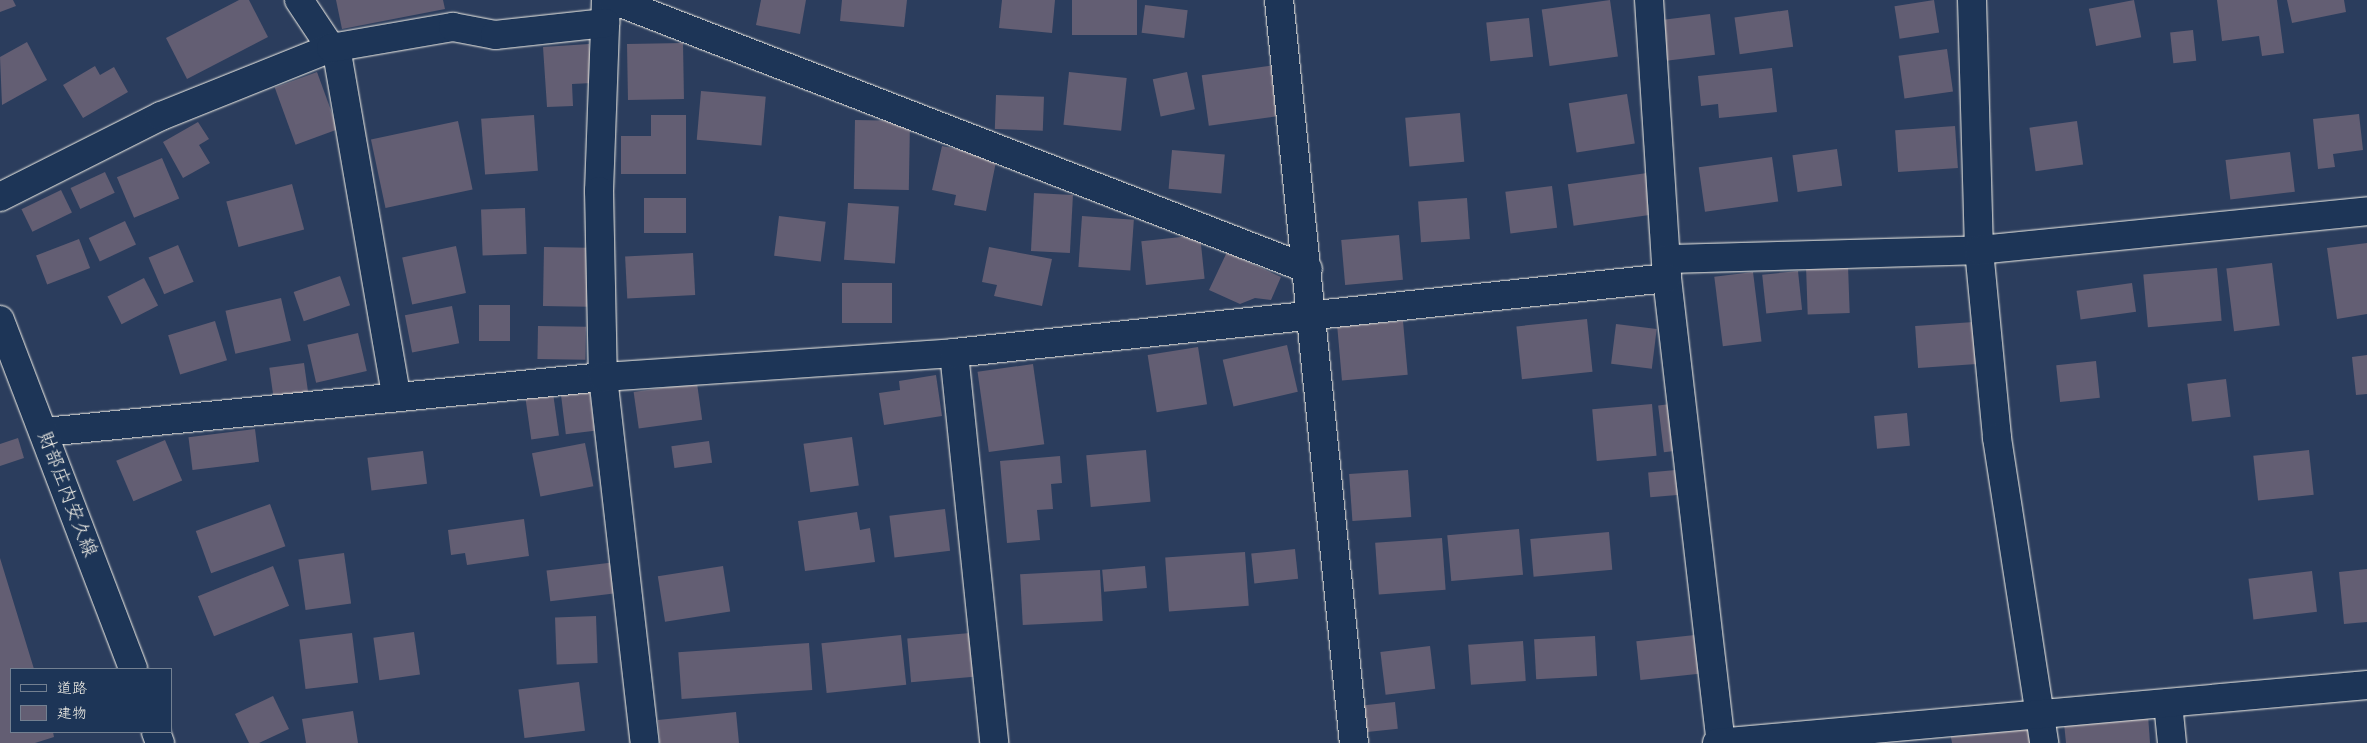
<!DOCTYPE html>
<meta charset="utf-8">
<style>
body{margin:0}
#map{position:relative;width:2367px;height:743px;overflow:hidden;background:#2b3d5d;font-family:Sriracha,"Klee One",sans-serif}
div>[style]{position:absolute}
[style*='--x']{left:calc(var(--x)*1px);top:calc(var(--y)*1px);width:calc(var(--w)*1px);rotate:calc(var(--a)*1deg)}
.building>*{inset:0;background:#635e73;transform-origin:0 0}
.roads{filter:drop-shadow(0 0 1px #f4f1e8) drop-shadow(0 0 1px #f4f1e8)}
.minor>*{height:28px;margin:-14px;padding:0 14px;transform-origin:14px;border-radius:14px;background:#1d3557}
.secondary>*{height:28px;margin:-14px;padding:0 14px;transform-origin:14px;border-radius:14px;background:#1d3557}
span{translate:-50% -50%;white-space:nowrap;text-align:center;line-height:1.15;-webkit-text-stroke:5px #1d3557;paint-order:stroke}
.street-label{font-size:19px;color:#f4f1e8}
.legend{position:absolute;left:10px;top:668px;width:162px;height:65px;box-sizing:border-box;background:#1d3557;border:1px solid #738091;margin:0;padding:6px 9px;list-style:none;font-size:15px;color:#f4f1e8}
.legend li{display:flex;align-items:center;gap:10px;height:25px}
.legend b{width:25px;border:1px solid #738091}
</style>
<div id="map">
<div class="building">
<i style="clip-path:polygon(0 0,13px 0,16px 6px,0 12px)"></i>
<i style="clip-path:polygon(239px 0,249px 0,268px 37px,187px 79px,166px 38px)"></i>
<i style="clip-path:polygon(336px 0,443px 0,445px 9px,342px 29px)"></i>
<i style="clip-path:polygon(761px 0,806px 0,800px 34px,756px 25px)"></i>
<i style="clip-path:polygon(842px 0,907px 0,904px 27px,840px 21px)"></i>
<i style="clip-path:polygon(1002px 0,1055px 0,1052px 33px,999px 28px)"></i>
<i style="left:1072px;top:0;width:65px;height:35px"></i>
<i style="left:1610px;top:0;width:57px;height:69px;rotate:82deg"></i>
<i style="left:1934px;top:0;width:33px;height:40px;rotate:81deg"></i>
<i style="left:2134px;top:0;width:38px;height:46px;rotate:79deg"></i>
<i style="clip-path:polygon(2217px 0,2277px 0,2284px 53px,2262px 56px,2259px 36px,2222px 41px)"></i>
<i style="clip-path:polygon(2287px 0,2344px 0,2346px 12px,2292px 23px)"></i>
<i style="left:1145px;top:5px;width:43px;height:28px;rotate:7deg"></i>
<i style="left:1788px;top:10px;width:37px;height:54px;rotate:82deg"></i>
<i style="left:1710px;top:14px;width:41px;height:53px;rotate:83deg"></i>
<i style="left:1529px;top:18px;width:39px;height:43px;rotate:84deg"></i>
<i style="left:2193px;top:30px;width:31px;height:23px;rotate:84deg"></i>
<i style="clip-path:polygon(27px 42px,47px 80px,2px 105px,0 57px)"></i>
<i style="left:683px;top:43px;width:56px;height:56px;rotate:89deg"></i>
<i style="clip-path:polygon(589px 44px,592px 83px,572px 84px,573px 106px,547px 107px,543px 47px)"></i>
<i style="left:1947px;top:49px;width:43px;height:49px;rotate:82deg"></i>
<i style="left:1275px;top:65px;width:51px;height:74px;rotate:82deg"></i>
<i style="clip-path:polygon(95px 66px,100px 75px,114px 67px,128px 92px,83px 118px,63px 85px)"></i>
<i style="clip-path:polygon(1772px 68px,1777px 112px,1719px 118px,1718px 104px,1701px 106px,1698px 76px)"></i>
<i style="left:317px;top:72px;width:61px;height:45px;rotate:70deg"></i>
<i style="left:1069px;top:72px;width:58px;height:53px;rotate:6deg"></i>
<i style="left:1187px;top:72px;width:38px;height:35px;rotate:78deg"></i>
<i style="left:701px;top:91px;width:65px;height:49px;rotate:5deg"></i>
<i style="left:1627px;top:94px;width:50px;height:59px;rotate:81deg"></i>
<i style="left:996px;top:95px;width:48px;height:34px;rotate:2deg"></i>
<i style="left:1460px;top:113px;width:49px;height:55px;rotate:85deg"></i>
<i style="clip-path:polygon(2359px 114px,2363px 150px,2333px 154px,2335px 167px,2318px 169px,2313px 119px)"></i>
<i style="left:534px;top:115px;width:56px;height:53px;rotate:86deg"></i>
<i style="clip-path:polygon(651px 115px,686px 115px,686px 174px,621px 174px,621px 136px,651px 136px)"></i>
<i style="left:855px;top:120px;width:55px;height:69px;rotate:1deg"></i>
<i style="left:458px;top:121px;width:70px;height:89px;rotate:78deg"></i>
<i style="left:2077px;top:121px;width:44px;height:48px;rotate:82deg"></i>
<i style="clip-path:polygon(198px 122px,209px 139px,199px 145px,210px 163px,183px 178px,163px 142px)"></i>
<i style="left:1955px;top:126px;width:42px;height:60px;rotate:86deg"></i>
<i style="clip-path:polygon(942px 146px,997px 157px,986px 211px,954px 205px,956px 195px,932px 190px)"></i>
<i style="left:1837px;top:149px;width:37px;height:45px;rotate:82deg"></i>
<i style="left:1172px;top:150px;width:53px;height:39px;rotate:5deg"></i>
<i style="left:2290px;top:152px;width:40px;height:65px;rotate:83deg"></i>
<i style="left:1772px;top:157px;width:45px;height:74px;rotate:82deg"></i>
<i style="left:162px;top:158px;width:44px;height:49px;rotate:67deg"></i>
<i style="left:105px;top:172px;width:23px;height:38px;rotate:65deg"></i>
<i style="left:1647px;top:173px;width:42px;height:80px;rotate:82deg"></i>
<i style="left:292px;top:184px;width:47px;height:68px;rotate:75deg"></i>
<i style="left:1552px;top:186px;width:42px;height:47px;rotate:83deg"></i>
<i style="left:61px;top:190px;width:25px;height:44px;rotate:64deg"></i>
<i style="left:1034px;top:193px;width:39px;height:58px;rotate:3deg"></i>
<i style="left:644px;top:198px;width:42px;height:35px"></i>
<i style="left:1467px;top:198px;width:41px;height:49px;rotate:86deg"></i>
<i style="left:848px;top:203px;width:51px;height:57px;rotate:4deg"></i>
<i style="left:525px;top:208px;width:46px;height:44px;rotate:88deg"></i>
<i style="left:779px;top:216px;width:47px;height:40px;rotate:7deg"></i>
<i style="left:1082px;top:216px;width:52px;height:51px;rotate:4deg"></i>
<i style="left:125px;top:221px;width:26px;height:40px;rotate:65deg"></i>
<i style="left:1200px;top:235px;width:44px;height:59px;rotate:84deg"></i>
<i style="left:1399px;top:235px;width:45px;height:58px;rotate:85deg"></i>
<i style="left:79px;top:239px;width:31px;height:46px;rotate:69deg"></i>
<i style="clip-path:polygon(2367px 243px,2367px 314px,2337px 319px,2327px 248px)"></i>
<i style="left:178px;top:245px;width:40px;height:32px;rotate:67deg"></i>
<i style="left:456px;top:246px;width:48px;height:55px;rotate:78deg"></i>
<i style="left:544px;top:247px;width:45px;height:59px;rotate:1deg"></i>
<i style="clip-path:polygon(989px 247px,1052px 259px,1042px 306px,994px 296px,997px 285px,982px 282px)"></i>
<i style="clip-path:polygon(1227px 252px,1281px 277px,1271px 300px,1255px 298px,1240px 304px,1209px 290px)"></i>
<i style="left:693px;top:253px;width:42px;height:68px;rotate:87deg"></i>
<i style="left:2272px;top:263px;width:63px;height:46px;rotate:83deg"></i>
<i style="left:1848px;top:265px;width:48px;height:42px;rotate:88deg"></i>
<i style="left:2217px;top:268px;width:53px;height:74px;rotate:85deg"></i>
<i style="left:1798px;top:271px;width:39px;height:36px;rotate:84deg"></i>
<i style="left:1753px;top:272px;width:70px;height:39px;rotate:83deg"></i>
<i style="left:340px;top:276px;width:31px;height:49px;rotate:71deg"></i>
<i style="left:144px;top:278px;width:31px;height:41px;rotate:63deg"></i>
<i style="left:842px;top:283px;width:50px;height:40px"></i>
<i style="left:2132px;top:283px;width:29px;height:56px;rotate:82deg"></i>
<i style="left:281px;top:298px;width:44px;height:57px;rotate:77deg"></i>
<i style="left:479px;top:305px;width:31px;height:36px"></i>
<i style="left:452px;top:306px;width:38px;height:48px;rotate:79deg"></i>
<i style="left:1587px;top:319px;width:53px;height:71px;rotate:84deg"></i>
<i style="left:215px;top:321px;width:41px;height:49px;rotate:73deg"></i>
<i style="left:1403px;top:321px;width:54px;height:66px;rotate:85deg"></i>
<i style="left:1974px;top:322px;width:42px;height:59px;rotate:86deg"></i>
<i style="left:1616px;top:324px;width:41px;height:40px;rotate:7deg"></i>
<i style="left:538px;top:326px;width:48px;height:33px;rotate:1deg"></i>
<i style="left:358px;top:333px;width:39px;height:52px;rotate:77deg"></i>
<i style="left:1287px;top:345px;width:48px;height:66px;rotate:77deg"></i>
<i style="left:1198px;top:347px;width:58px;height:51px;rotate:81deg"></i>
<i style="clip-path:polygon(2367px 355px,2367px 394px,2356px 395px,2352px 357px)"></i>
<i style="left:2096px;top:361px;width:37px;height:40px;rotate:84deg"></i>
<i style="left:304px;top:363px;width:30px;height:35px;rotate:82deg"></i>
<i style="left:1033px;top:364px;width:81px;height:56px;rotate:82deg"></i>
<i style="clip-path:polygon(936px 375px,942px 416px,884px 425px,879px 393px,900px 390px,899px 381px)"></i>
<i style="left:2226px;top:379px;width:38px;height:39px;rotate:83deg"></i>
<i style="left:697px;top:383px;width:37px;height:64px;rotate:82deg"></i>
<i style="left:589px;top:385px;width:46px;height:29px;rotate:83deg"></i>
<i style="left:553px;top:393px;width:43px;height:28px;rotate:82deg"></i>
<i style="left:1679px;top:403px;width:47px;height:21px;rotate:83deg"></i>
<i style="left:1652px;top:404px;width:52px;height:60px;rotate:85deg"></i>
<i style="left:1907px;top:413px;width:33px;height:33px;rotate:85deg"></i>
<i style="left:255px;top:429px;width:33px;height:67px;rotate:83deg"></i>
<i style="left:852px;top:437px;width:49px;height:49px;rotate:82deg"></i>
<i style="clip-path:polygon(18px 438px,24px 458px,0 466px,0 444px)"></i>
<i style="left:165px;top:440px;width:44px;height:53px;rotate:67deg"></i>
<i style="left:709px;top:441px;width:22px;height:38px;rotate:82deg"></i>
<i style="left:585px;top:443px;width:44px;height:54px;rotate:79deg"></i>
<i style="left:1146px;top:450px;width:52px;height:60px;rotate:85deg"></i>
<i style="left:2309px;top:450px;width:45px;height:56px;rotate:84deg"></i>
<i style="left:423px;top:451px;width:33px;height:56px;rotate:83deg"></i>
<i style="clip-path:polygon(1060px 456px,1062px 483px,1051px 484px,1053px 509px,1037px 510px,1040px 540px,1007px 543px,1000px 461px)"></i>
<i style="left:1687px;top:469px;width:25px;height:39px;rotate:85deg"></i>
<i style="left:1408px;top:470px;width:47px;height:59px;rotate:86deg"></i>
<i style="left:270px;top:504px;width:45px;height:79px;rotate:70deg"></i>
<i style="left:945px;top:509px;width:42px;height:56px;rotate:83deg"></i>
<i style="clip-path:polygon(857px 512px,860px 530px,870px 528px,875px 562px,805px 571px,798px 521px)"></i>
<i style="clip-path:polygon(524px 519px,529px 556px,467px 565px,465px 553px,451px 555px,448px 530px)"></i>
<i style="left:1519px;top:529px;width:46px;height:72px;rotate:85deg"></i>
<i style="left:1609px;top:532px;width:38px;height:79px;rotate:85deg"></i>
<i style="left:1442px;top:538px;width:52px;height:67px;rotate:86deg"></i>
<i style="left:1295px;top:549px;width:30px;height:44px;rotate:84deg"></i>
<i style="left:1245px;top:552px;width:54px;height:80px;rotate:86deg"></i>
<i style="left:344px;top:553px;width:51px;height:46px;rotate:82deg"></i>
<i style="clip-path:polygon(0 558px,34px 669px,11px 669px,11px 732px,53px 732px,54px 737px,35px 743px,0 743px)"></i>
<i style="left:616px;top:562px;width:31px;height:70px;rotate:83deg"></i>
<i style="left:273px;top:566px;width:43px;height:81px;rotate:68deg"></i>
<i style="left:723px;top:566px;width:46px;height:66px;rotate:81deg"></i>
<i style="left:1145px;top:566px;width:22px;height:43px;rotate:85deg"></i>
<i style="clip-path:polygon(2367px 569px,2367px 622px,2344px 624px,2339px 572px)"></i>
<i style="left:1100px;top:570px;width:51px;height:80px;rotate:87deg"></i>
<i style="left:2312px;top:571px;width:41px;height:64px;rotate:83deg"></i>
<i style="left:596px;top:616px;width:47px;height:41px;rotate:88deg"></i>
<i style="left:414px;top:632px;width:43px;height:41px;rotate:82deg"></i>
<i style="left:352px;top:633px;width:50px;height:53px;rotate:83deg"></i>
<i style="left:970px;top:633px;width:44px;height:63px;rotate:85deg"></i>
<i style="left:901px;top:635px;width:50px;height:80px;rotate:84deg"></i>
<i style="left:1695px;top:635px;width:39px;height:59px;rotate:84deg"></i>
<i style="left:1595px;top:636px;width:40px;height:61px;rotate:87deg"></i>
<i style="left:1523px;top:641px;width:40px;height:55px;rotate:86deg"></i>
<i style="left:809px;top:643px;width:47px;height:131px;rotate:86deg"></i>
<i style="left:1430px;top:646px;width:43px;height:50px;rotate:83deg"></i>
<i style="left:579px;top:682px;width:49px;height:61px;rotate:83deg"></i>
<i style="clip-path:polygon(273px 696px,289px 729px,259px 743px,249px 743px,235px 714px)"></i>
<i style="left:1395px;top:702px;width:27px;height:33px;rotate:84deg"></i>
<i style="clip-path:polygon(353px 711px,358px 743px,306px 743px,302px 719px)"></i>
<i style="clip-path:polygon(736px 712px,739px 743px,660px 743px,658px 720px)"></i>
<i style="clip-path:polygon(2148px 715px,2150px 743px,2066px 743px,2064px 723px)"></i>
<i style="clip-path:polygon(2031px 721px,2034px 743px,1952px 743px,1950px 732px)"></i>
</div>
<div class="roads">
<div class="minor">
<i style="--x:299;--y:0;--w:58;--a:56.3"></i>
<i style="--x:606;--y:0;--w:191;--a:92.1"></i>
<i style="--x:599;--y:191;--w:186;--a:88.8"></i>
<i style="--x:603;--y:377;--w:368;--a:83.5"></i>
<i style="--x:613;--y:0;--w:745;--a:21.16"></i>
<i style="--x:1279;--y:0;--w:747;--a:84.24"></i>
<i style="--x:1649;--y:0;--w:279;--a:86.3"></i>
<i style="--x:1667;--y:278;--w:468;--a:83.4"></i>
<i style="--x:1972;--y:0;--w:250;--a:88.4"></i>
<i style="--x:1979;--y:250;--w:189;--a:84.5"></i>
<i style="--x:1997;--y:438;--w:309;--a:81.2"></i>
<i style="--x:336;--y:47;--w:354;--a:80.2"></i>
<i style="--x:0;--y:197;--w:180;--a:-26.7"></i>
<i style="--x:161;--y:116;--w:183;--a:-21.8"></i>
<i style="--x:331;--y:48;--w:124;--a:-9.8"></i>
<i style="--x:453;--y:27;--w:43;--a:10.8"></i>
<i style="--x:495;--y:35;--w:111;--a:-6.2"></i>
<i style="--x:1666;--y:259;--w:313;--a:-1.6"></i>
<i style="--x:1979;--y:250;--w:390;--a:-5.7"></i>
<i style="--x:954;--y:353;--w:392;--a:84.1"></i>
<i style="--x:45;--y:432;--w:561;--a:-5.63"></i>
<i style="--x:603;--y:377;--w:352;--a:-3.9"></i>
<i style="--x:954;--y:353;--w:717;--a:-6"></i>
<i style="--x:2168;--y:703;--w:40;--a:84.3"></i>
<i style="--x:1717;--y:743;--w:653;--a:-5.1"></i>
</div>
<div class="secondary">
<i style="--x:0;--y:320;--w:373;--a:69.1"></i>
<i style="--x:156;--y:732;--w:12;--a:70"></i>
</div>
</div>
<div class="street-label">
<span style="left:68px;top:494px;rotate:69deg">財部庄内安久線</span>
</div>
<ul class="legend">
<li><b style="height:6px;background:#1d3557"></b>道路</li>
<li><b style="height:14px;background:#635e73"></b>建物</li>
</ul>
</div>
